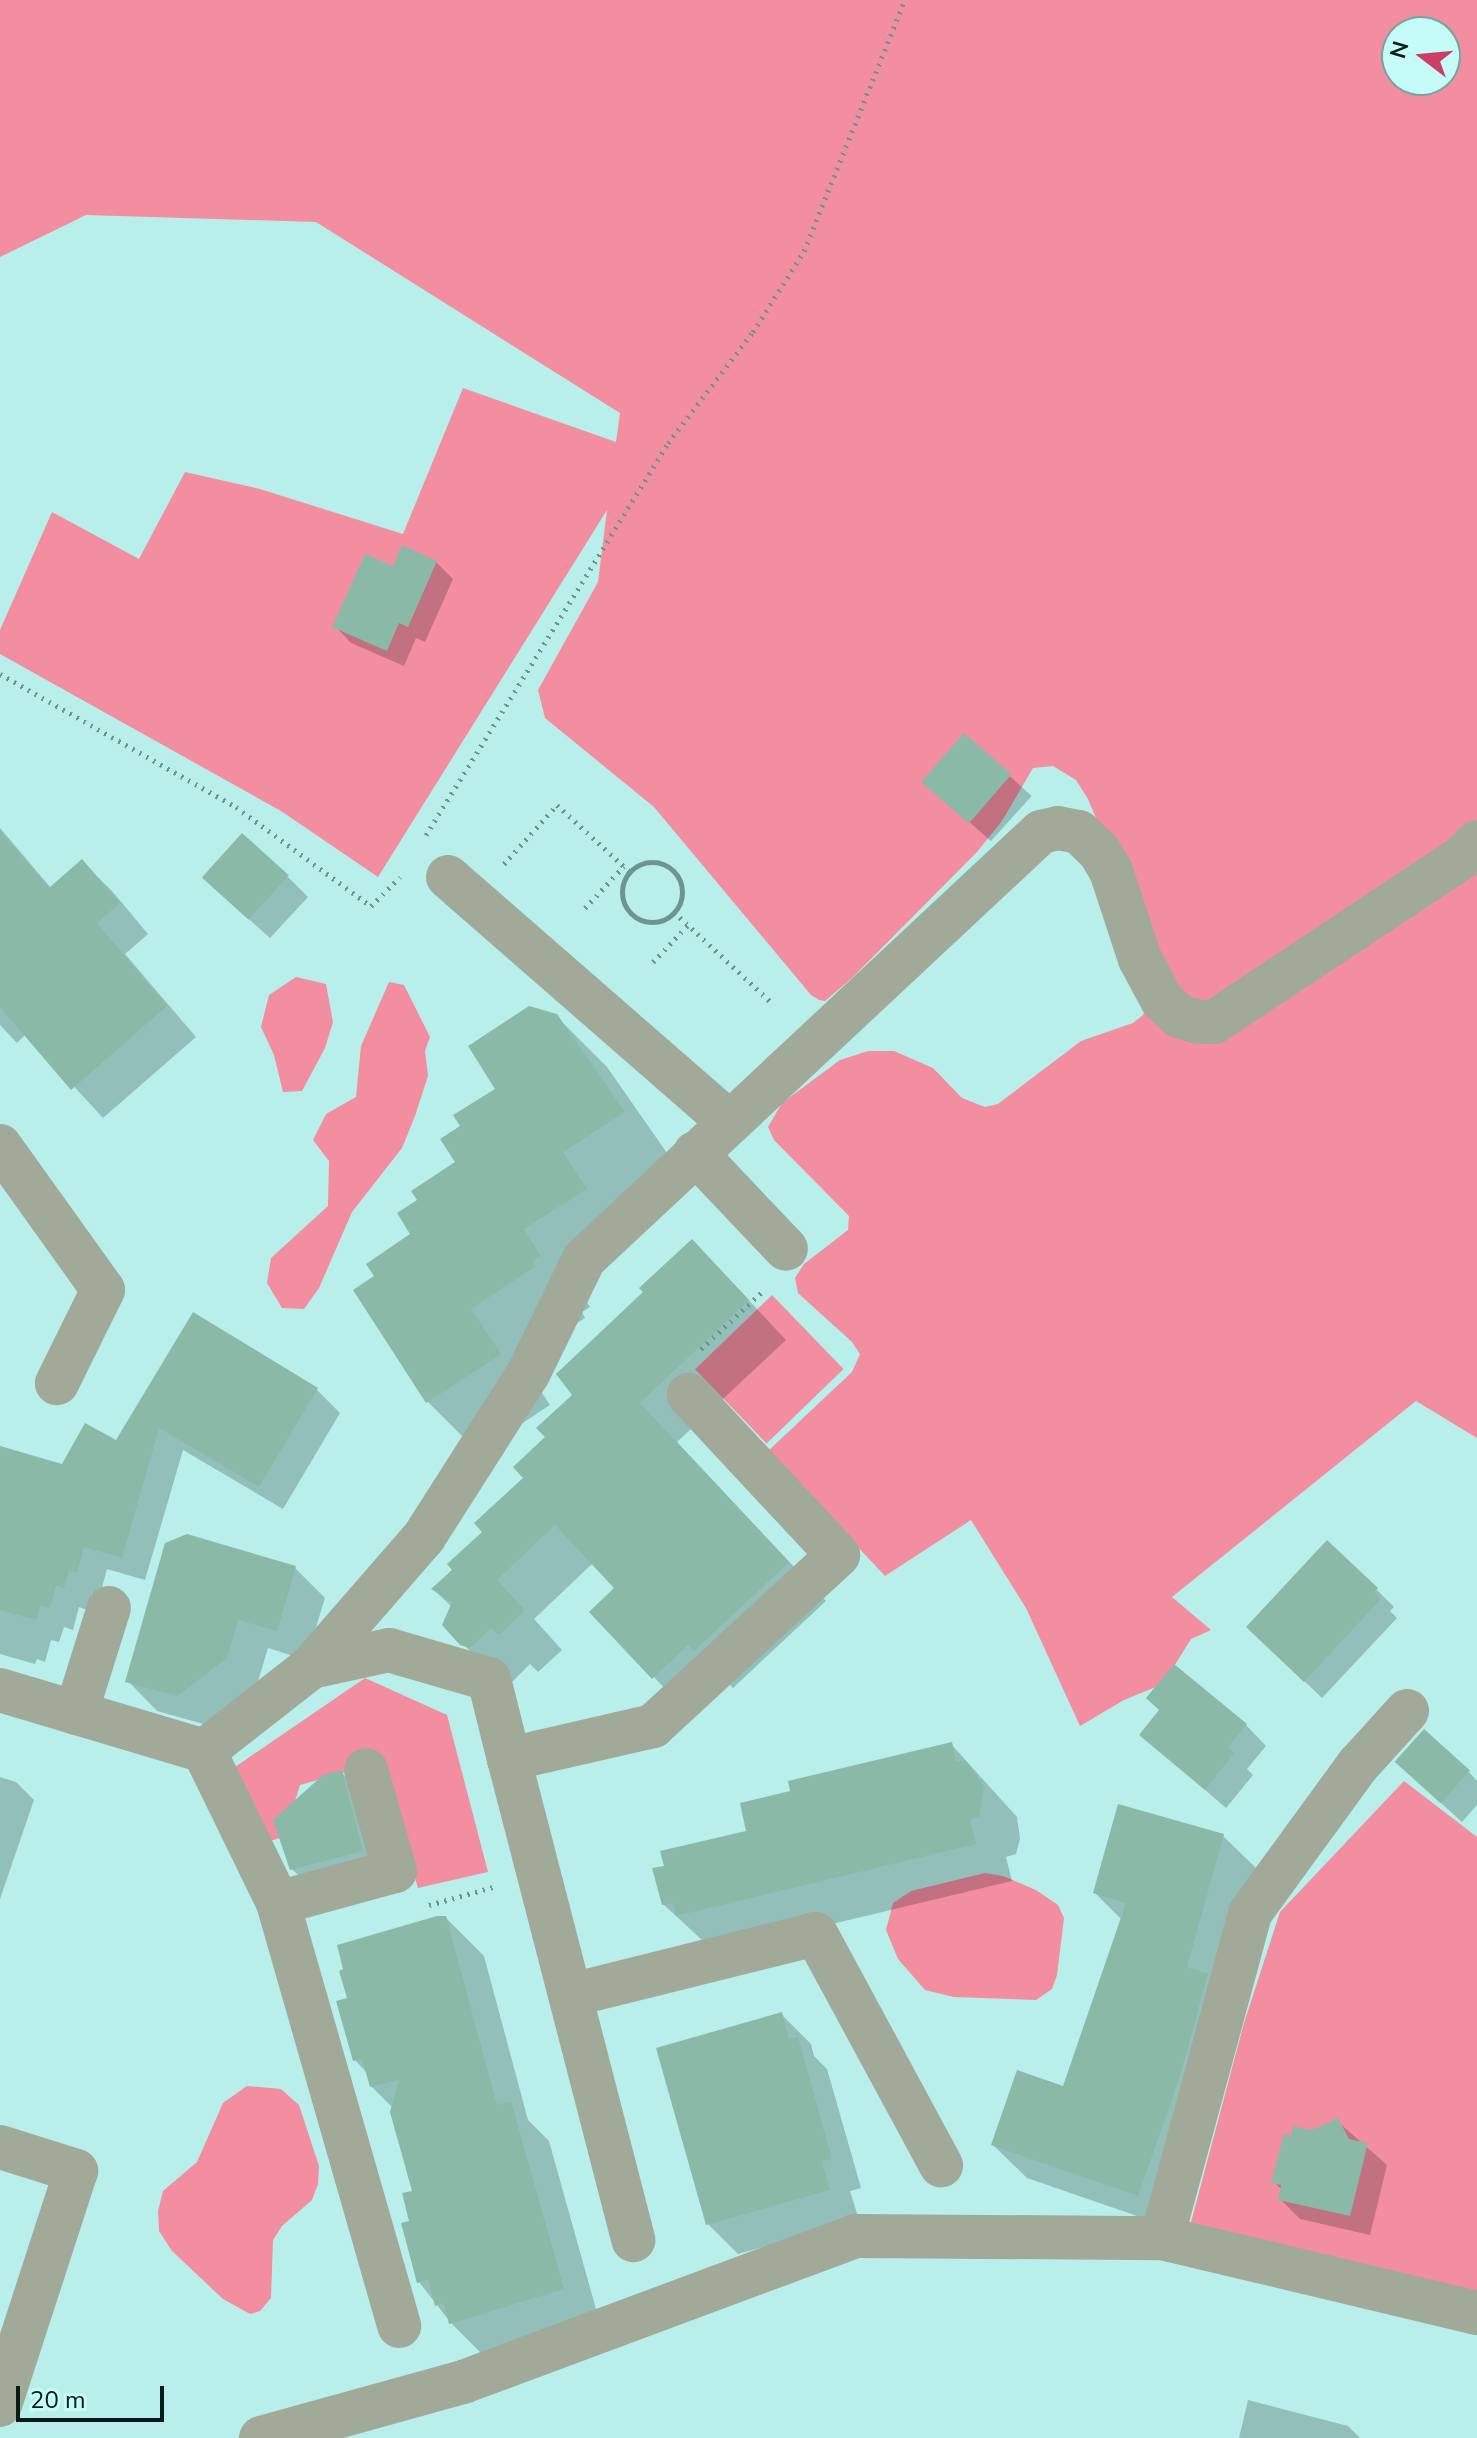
<!DOCTYPE html>
<style>
body{margin:0}
#map{position:relative;width:1477px;height:2438px;overflow:hidden;background:#b8efea;font-family:"Nunito Sans",sans-serif}
div>[style]{position:absolute}
[style*='--x']{left:calc(var(--x)*1px);top:calc(var(--y)*1px);width:calc(var(--w)*1px);rotate:calc(var(--a)*1deg)}
.green>*{inset:0;background:#f28e9f;transform-origin:0 0}
.shadow>*{inset:0;background:#0003;transform-origin:0 0}
.building>*{inset:0;background:#8ab9a7;transform-origin:0 0}
.path>*{height:5px;margin-top:-2.5px;transform-origin:0;background:repeating-linear-gradient(90deg,#6c9592 0 2px,transparent 0 8px)}
.path>.ring{margin:-2.5px;padding:0;box-sizing:content-box;background:none;border:5px solid #6c9592;border-radius:50%}
.minor>*{height:44px;margin:-22px;padding:0 22px;transform-origin:22px;border-radius:22px;background:#a1a999}
span{translate:-50% -50%;white-space:nowrap;text-align:center;line-height:1.15;-webkit-text-stroke:6px #c5fcf7;paint-order:stroke}
.north{position:absolute;left:1381px;top:16px;width:80px;height:80px;box-sizing:border-box;background:#c5fcf7;border:2px solid #78a29e;border-radius:50%;rotate:286deg;font-size:22px;font-weight:700;line-height:32px;text-align:center;color:#051b19}
.north::after{content:'';display:block;margin:auto;width:28px;height:36px;background:#cd3e63;clip-path:polygon(50% 0,100% 100%,50% 72%,0 100%)}
.scale{position:absolute;left:16px;top:2386px;width:148px;height:36px;box-sizing:border-box;border:4px solid #051b19;border-top:0;padding-left:10px;font-size:24px;line-height:28px;white-space:nowrap;color:#051b19;-webkit-text-stroke:6px #c5fcf7;paint-order:stroke}
</style>
<div id="map">
<div class="green">
<i style="clip-path:polygon(evenodd,0 0,1477px 0,1477px 1438px,1416px 1401px,1172px 1597px,1211px 1630px,1191px 1639px,1168px 1676px,1158px 1686px,1124px 1700px,1080px 1726px,1026px 1608px,971px 1520px,885px 1576px,768px 1451px,852px 1372px,860px 1354px,852px 1342px,798px 1293px,795px 1278px,804px 1264px,848px 1230px,849px 1216px,774px 1140px,768px 1127px,782px 1103px,840px 1060px,868px 1051px,894px 1051px,933px 1068px,962px 1098px,985px 1107px,998px 1104px,1081px 1041px,1133px 1023px,1143px 1015px,1149px 1002px,1128px 895px,1088px 799px,1076px 780px,1053px 766px,1033px 768px,1002px 821px,977px 852px,852px 978px,825px 1001px,819px 1000px,811px 995px,654px 807px,545px 718px,538px 690px,598px 582px,607px 510px,378px 877px,281px 811px,0 654px,0 630px,52px 512px,139px 559px,185px 472px,260px 489px,403px 534px,463px 388px,616px 442px,620px 413px,316px 222px,86px 215px,0 257px,0 0,1397px 32px,1445px 32px,1445px 80px,1397px 80px,1397px 32px)"></i>
<i style="clip-path:polygon(296px 977px,326px 984px,333px 1022px,325px 1048px,302px 1091px,283px 1092px,274px 1055px,261px 1027px,269px 995px)"></i>
<i style="clip-path:polygon(389px 982px,404px 985px,430px 1037px,425px 1051px,428px 1076px,415px 1116px,402px 1148px,352px 1212px,319px 1288px,304px 1309px,282px 1308px,267px 1283px,271px 1258px,328px 1206px,329px 1161px,313px 1140px,326px 1114px,356px 1097px,361px 1046px)"></i>
<i style="left:772px;top:1295px;width:103px;height:107px;rotate:46deg"></i>
<i style="clip-path:polygon(365px 1678px,447px 1715px,488px 1872px,418px 1888px,381px 1762px,300px 1785px,284px 1837px,266px 1842px,235px 1767px)"></i>
<i style="clip-path:polygon(1404px 1781px,1477px 1837px,1477px 2300px,1190px 2226px,1244px 2023px,1280px 1912px)"></i>
<i style="clip-path:polygon(985px 1873px,1003px 1876px,1036px 1890px,1058px 1905px,1064px 1918px,1057px 1975px,1052px 1989px,1036px 2000px,954px 1997px,925px 1990px,898px 1959px,886px 1930px,893px 1903px,911px 1891px)"></i>
<i style="clip-path:polygon(247px 2086px,281px 2089px,299px 2105px,319px 2166px,318px 2184px,312px 2200px,282px 2226px,273px 2240px,271px 2298px,260px 2311px,250px 2314px,223px 2299px,172px 2251px,159px 2231px,158px 2211px,163px 2191px,197px 2162px,223px 2103px)"></i>
</div>
<div class="shadow">
<i style="clip-path:polygon(436px 562px,453px 579px,425px 642px,416px 638px,404px 666px,351px 643px,335px 626px)"></i>
<i style="left:964px;top:735px;width:91px;height:61px;rotate:42deg"></i>
<i style="clip-path:polygon(0 828px,51px 888px,82px 862px,112px 891px,148px 934px,125px 954px,196px 1037px,103px 1118px,26px 1034px,17px 1043px,0 1025px)"></i>
<i style="clip-path:polygon(288px 877px,308px 897px,270px 938px,225px 898px)"></i>
<i style="clip-path:polygon(556px 1016px,607px 1067px,674px 1163px,573px 1281px,590px 1307px,582px 1312px,585px 1318px,520px 1360px,550px 1405px,478px 1452px,428px 1402px,356px 1291px,377px 1277px,413px 1235px,419px 1201px,458px 1163px,463px 1127px)"></i>
<i style="clip-path:polygon(730px 1280px,786px 1340px,677px 1442px,826px 1601px,733px 1688px,727px 1682px,691px 1716px,592px 1612px,617px 1588px,593px 1563px,534px 1619px,562px 1650px,538px 1672px,530px 1664px,509px 1685px,501px 1682px,462px 1643px,452px 1607px,434px 1590px,485px 1532px)"></i>
<i style="clip-path:polygon(193px 1315px,317px 1390px,340px 1413px,283px 1509px,183px 1450px,145px 1580px,107px 1569px,100px 1595px,92px 1593px,87px 1610px,79px 1607px,73px 1630px,64px 1627px,59px 1642px,51px 1640px,45px 1662px,37px 1659px,35px 1664px,0 1654px,0 1448px,63px 1466px,117px 1443px)"></i>
<i style="clip-path:polygon(295px 1568px,325px 1598px,306px 1660px,268px 1648px,256px 1688px,207px 1725px,157px 1711px,128px 1681px)"></i>
<i style="clip-path:polygon(1376px 1589px,1394px 1607px,1390px 1611px,1397px 1618px,1322px 1698px,1266px 1644px)"></i>
<i style="clip-path:polygon(1246px 1725px,1266px 1746px,1247px 1769px,1253px 1775px,1226px 1808px,1142px 1735px)"></i>
<i style="clip-path:polygon(951px 1744px,1017px 1817px,1020px 1839px,1016px 1854px,1006px 1857px,1012px 1881px,715px 1952px,663px 1904px,793px 1792px)"></i>
<i style="clip-path:polygon(341px 1772px,371px 1802px,392px 1880px,322px 1899px,292px 1869px)"></i>
<i style="clip-path:polygon(1469px 1772px,1477px 1781px,1477px 1805px,1462px 1822px,1418px 1782px)"></i>
<i style="clip-path:polygon(0 1777px,16px 1782px,34px 1800px,0 1899px)"></i>
<i style="clip-path:polygon(1223px 1836px,1257px 1869px,1172px 2228px,1027px 2178px,993px 2145px,1064px 2089px,1122px 1920px,1095px 1893px)"></i>
<i style="clip-path:polygon(446px 1918px,484px 1956px,528px 2120px,549px 2141px,601px 2327px,489px 2361px,451px 2323px,419px 2282px,412px 2222px,414px 2192px,393px 2108px,371px 2086px,368px 2074px,355px 2060px,350px 2000px)"></i>
<i style="clip-path:polygon(781px 2014px,811px 2044px,814px 2056px,827px 2069px,861px 2188px,850px 2191px,859px 2220px,738px 2254px,708px 2224px)"></i>
<i style="clip-path:polygon(1337px 2121px,1387px 2165px,1370px 2235px,1300px 2219px,1280px 2199px,1282px 2190px,1274px 2182px,1292px 2138px)"></i>
<i style="clip-path:polygon(1248px 2400px,1348px 2426px,1360px 2438px,1239px 2438px)"></i>
</div>
<div class="building">
<i style="clip-path:polygon(402px 545px,437px 561px,408px 627px,399px 623px,387px 651px,332px 627px,365px 554px,393px 566px)"></i>
<i style="left:964px;top:733px;width:63px;height:65px;rotate:41deg"></i>
<i style="clip-path:polygon(0 830px,49px 888px,82px 859px,120px 903px,97px 923px,167px 1006px,71px 1090px,0 1007px)"></i>
<i style="left:242px;top:833px;width:63px;height:60px;rotate:42deg"></i>
<i style="clip-path:polygon(529px 1006px,557px 1014px,625px 1112px,563px 1152px,587px 1189px,524px 1229px,541px 1256px,533px 1261px,536px 1266px,471px 1309px,501px 1354px,426px 1403px,353px 1290px,374px 1276px,366px 1264px,410px 1234px,397px 1213px,417px 1200px,411px 1191px,455px 1162px,440px 1139px,460px 1126px,453px 1115px,495px 1089px,468px 1046px)"></i>
<i style="clip-path:polygon(692px 1239px,749px 1300px,640px 1403px,789px 1562px,694px 1651px,688px 1645px,652px 1679px,589px 1612px,614px 1588px,555px 1525px,497px 1580px,525px 1610px,499px 1635px,491px 1628px,470px 1648px,460px 1645px,442px 1625px,452px 1602px,431px 1589px,452px 1570px,447px 1564px,482px 1532px,474px 1523px,523px 1478px,513px 1467px,545px 1437px,536px 1428px,572px 1395px,556px 1374px,643px 1292px,639px 1288px)"></i>
<i style="clip-path:polygon(193px 1312px,318px 1388px,259px 1487px,159px 1428px,122px 1558px,84px 1547px,77px 1573px,69px 1571px,64px 1588px,56px 1586px,50px 1608px,41px 1605px,36px 1620px,0 1610px,0 1446px,62px 1464px,85px 1423px,116px 1440px)"></i>
<i style="clip-path:polygon(187px 1534px,296px 1566px,277px 1631px,238px 1620px,227px 1658px,177px 1696px,125px 1682px,165px 1543px)"></i>
<i style="clip-path:polygon(1327px 1540px,1378px 1588px,1374px 1592px,1381px 1599px,1304px 1682px,1246px 1627px)"></i>
<i style="clip-path:polygon(1174px 1664px,1247px 1724px,1228px 1747px,1234px 1753px,1205px 1790px,1139px 1735px,1159px 1710px,1146px 1698px)"></i>
<i style="left:1424px;top:1729px;width:62px;height:44px;rotate:42deg"></i>
<i style="clip-path:polygon(952px 1742px,956px 1762px,965px 1760px,984px 1786px,979px 1817px,970px 1820px,976px 1844px,676px 1916px,673px 1903px,662px 1905px,652px 1868px,664px 1866px,660px 1851px,746px 1831px,740px 1803px,790px 1791px,788px 1781px)"></i>
<i style="clip-path:polygon(342px 1770px,363px 1851px,290px 1870px,273px 1820px,323px 1775px)"></i>
<i style="clip-path:polygon(1118px 1804px,1224px 1834px,1187px 1967px,1208px 1974px,1181px 2073px,1138px 2196px,991px 2145px,1017px 2070px,1063px 2086px,1126px 1903px,1093px 1893px)"></i>
<i style="clip-path:polygon(437px 1916px,446px 1916px,497px 2105px,511px 2101px,564px 2289px,449px 2324px,444px 2303px,435px 2306px,428px 2280px,417px 2283px,401px 2223px,409px 2221px,402px 2193px,412px 2191px,390px 2112px,399px 2080px,370px 2087px,362px 2059px,353px 2061px,336px 2001px,347px 1998px,339px 1971px,343px 1969px,337px 1945px)"></i>
<i style="clip-path:polygon(782px 2012px,789px 2039px,798px 2037px,832px 2159px,822px 2161px,830px 2190px,706px 2225px,656px 2048px)"></i>
<i style="clip-path:polygon(1338px 2118px,1349px 2139px,1368px 2143px,1350px 2216px,1278px 2200px,1281px 2185px,1271px 2183px,1284px 2134px,1291px 2136px,1293px 2126px,1312px 2130px)"></i>
</div>
<div class="path">
<i style="--x:0;--y:674;--w:271;--a:29.4"></i>
<i style="--x:236;--y:807;--w:167;--a:36.3"></i>
<i style="--x:371;--y:906;--w:41;--a:-45"></i>
<i style="--x:426;--y:835;--w:461;--a:-58.3"></i>
<i style="--x:668;--y:443;--w:140;--a:-52.6"></i>
<i style="--x:753;--y:332;--w:96;--a:-57.8"></i>
<i style="--x:804;--y:251;--w:271;--a:-68.1"></i>
<i class="ring" style="left:622px;top:862px;width:55px;height:55px"></i>
<i style="--x:504;--y:864;--w:79;--a:-48.1"></i>
<i style="--x:557;--y:805;--w:99;--a:42.5"></i>
<i style="--x:585;--y:908;--w:57;--a:-47.1"></i>
<i style="--x:674;--y:912;--w:132;--a:42.9"></i>
<i style="--x:653;--y:962;--w:51;--a:-46.6"></i>
<i style="--x:701;--y:1349;--w:86;--a:-43.1"></i>
<i style="--x:429;--y:1905;--w:66;--a:-15.7"></i>
</div>
<div class="minor">
<i style="--x:448;--y:877;--w:373;--a:41.1"></i>
<i style="--x:0;--y:1146;--w:177;--a:54.4"></i>
<i style="--x:103;--y:1290;--w:104;--a:116.3"></i>
<i style="--x:695;--y:1153;--w:132;--a:46.5"></i>
<i style="--x:311;--y:1667;--w:172;--a:-49"></i>
<i style="--x:424;--y:1537;--w:193;--a:-57.5"></i>
<i style="--x:528;--y:1374;--w:128;--a:-64"></i>
<i style="--x:584;--y:1259;--w:625;--a:-43.06"></i>
<i style="--x:1041;--y:832;--w:17;--a:-13"></i>
<i style="--x:1058;--y:828;--w:21;--a:11"></i>
<i style="--x:1079;--y:832;--w:28;--a:44"></i>
<i style="--x:1099;--y:851;--w:23;--a:59"></i>
<i style="--x:1111;--y:871;--w:93;--a:71.8"></i>
<i style="--x:1140;--y:959;--w:47;--a:61.8"></i>
<i style="--x:1162;--y:1000;--w:23;--a:43"></i>
<i style="--x:1179;--y:1016;--w:20;--a:18"></i>
<i style="--x:1198;--y:1022;--w:16;--a:0"></i>
<i style="--x:1214;--y:1022;--w:298;--a:-33.6"></i>
<i style="--x:1462;--y:857;--w:21;--a:-45"></i>
<i style="--x:0;--y:1690;--w:213;--a:16.6"></i>
<i style="--x:76;--y:1713;--w:110;--a:-72.6"></i>
<i style="--x:204;--y:1751;--w:136;--a:-38.1"></i>
<i style="--x:311;--y:1667;--w:80;--a:-12.3"></i>
<i style="--x:389;--y:1650;--w:104;--a:16.2"></i>
<i style="--x:489;--y:1679;--w:82;--a:76"></i>
<i style="--x:509;--y:1759;--w:148;--a:-12.9"></i>
<i style="--x:653;--y:1726;--w:252;--a:-42.7"></i>
<i style="--x:838;--y:1555;--w:219;--a:-133"></i>
<i style="--x:204;--y:1751;--w:169;--a:64"></i>
<i style="--x:278;--y:1903;--w:440;--a:74"></i>
<i style="--x:509;--y:1759;--w:497;--a:75.5"></i>
<i style="--x:278;--y:1903;--w:121;--a:-15.3"></i>
<i style="--x:395;--y:1871;--w:105;--a:-106"></i>
<i style="--x:571;--y:1995;--w:252;--a:-14"></i>
<i style="--x:816;--y:1934;--w:263;--a:61.6"></i>
<i style="--x:0;--y:2147;--w:80;--a:17.5"></i>
<i style="--x:76;--y:2171;--w:246;--a:108"></i>
<i style="--x:1162;--y:2238;--w:337;--a:-74.8"></i>
<i style="--x:1250;--y:1913;--w:183;--a:-53.9"></i>
<i style="--x:1358;--y:1765;--w:73;--a:-47.8"></i>
<i style="--x:261;--y:2438;--w:210;--a:-15.5"></i>
<i style="--x:463;--y:2382;--w:418;--a:-20.4"></i>
<i style="--x:855;--y:2236;--w:307;--a:0.4"></i>
<i style="--x:1162;--y:2238;--w:324;--a:13.4"></i>
</div>
<div class="north">N</div>
<div class="scale">20 m</div>
</div>
